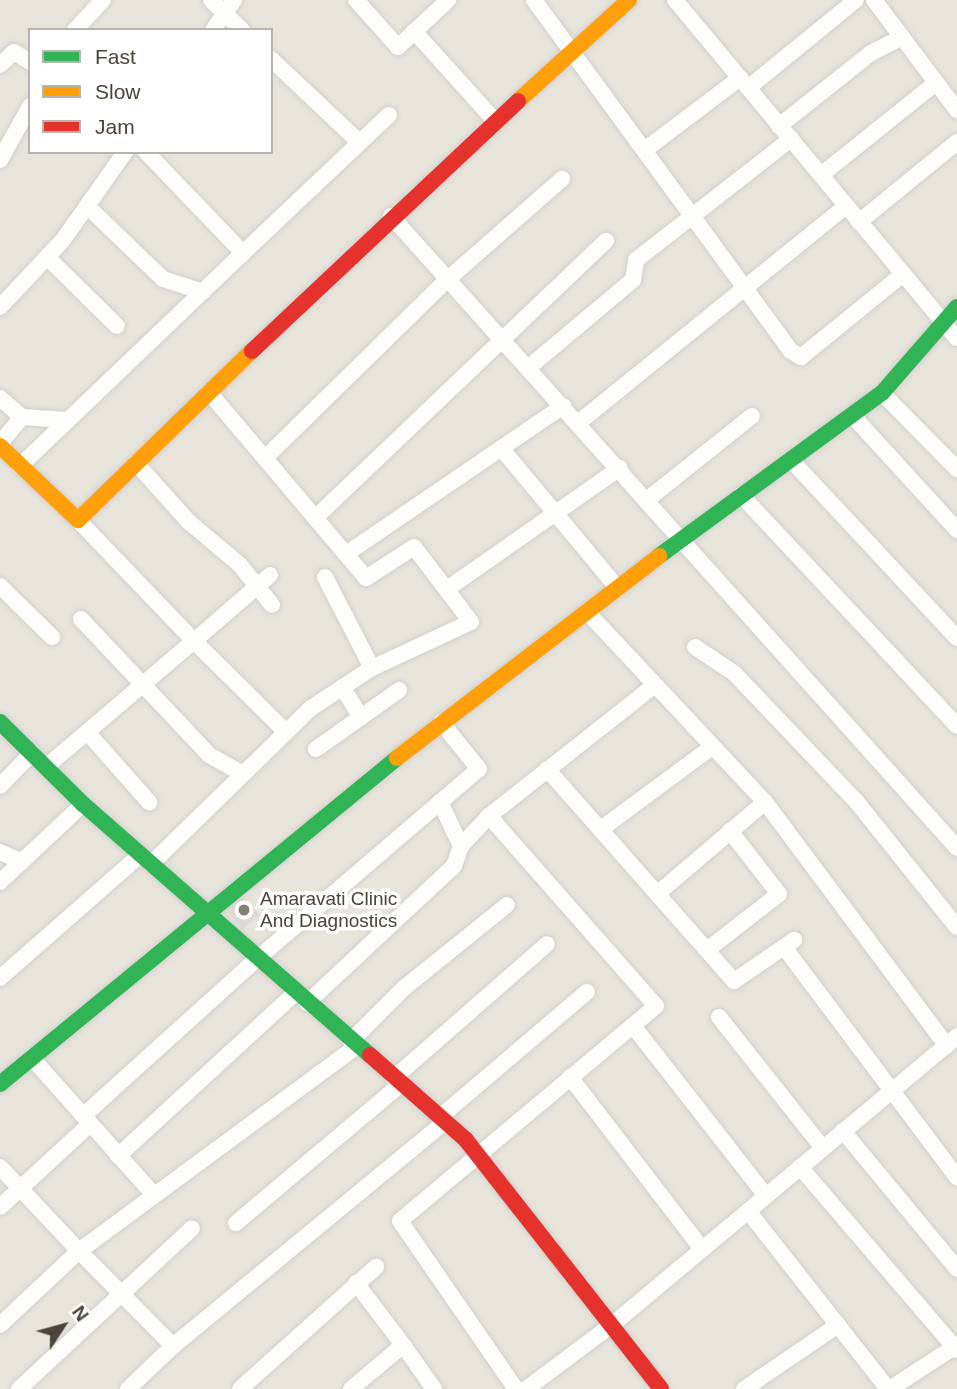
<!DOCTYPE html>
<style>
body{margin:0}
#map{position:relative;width:957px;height:1389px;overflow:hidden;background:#f4f2ee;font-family:Arial,sans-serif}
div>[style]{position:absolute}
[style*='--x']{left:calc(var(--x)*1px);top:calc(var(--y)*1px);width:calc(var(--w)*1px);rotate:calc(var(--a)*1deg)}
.residential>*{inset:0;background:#e7e4dc}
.building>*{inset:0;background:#dedbd6;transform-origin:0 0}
.roads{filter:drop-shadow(0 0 2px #d2d0cb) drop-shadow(0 0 2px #d2d0cb)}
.street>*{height:16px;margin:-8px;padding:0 8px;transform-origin:8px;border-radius:8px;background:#fdfdfc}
.fast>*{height:16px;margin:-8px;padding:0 8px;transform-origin:8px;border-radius:8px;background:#30b455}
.slow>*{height:16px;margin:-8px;padding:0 8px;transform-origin:8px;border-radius:8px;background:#ff9f0a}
.jam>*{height:16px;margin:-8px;padding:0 8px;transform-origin:8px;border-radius:8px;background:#e5322d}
.dots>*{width:19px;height:19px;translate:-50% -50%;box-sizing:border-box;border:4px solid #fff;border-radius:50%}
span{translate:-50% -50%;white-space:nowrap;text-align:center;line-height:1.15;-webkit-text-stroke:7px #fff;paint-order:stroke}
.poi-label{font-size:19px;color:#4b4439}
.left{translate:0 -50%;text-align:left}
.legend{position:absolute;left:28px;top:28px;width:245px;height:126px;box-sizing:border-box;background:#fff;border:2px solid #b7b4b0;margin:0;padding:9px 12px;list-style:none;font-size:21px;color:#4b4439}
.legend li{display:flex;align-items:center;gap:14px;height:35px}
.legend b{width:35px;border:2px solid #b7b4b0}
.north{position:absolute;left:28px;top:1291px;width:70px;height:70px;-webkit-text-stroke:5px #fff;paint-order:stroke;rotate:54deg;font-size:19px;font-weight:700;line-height:28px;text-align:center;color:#4b4439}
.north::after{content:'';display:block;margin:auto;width:24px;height:32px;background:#4b4439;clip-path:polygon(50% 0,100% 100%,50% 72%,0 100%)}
</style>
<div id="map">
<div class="residential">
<i style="clip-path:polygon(evenodd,0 0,957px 0,957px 1389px,0 1389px,0 0,30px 30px,271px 30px,271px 152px,30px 152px,30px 30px)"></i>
</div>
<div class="building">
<i style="left:243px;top:895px;width:26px;height:22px;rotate:51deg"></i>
</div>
<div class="roads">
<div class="street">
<i style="--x:211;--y:0;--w:43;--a:44.1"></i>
<i style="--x:356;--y:0;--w:63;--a:48.2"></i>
<i style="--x:398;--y:47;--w:69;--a:-43.2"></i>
<i style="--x:534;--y:0;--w:435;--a:53.8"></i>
<i style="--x:791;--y:351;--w:12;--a:31"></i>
<i style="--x:801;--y:357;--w:132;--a:-39.1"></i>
<i style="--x:675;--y:0;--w:440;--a:50.2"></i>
<i style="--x:874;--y:0;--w:138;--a:53"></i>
<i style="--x:75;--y:30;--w:41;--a:-47"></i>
<i style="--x:213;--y:30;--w:37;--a:-55"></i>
<i style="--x:414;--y:31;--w:121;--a:48"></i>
<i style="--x:271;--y:59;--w:122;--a:43.3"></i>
<i style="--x:0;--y:65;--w:19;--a:-43"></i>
<i style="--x:14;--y:52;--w:19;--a:32"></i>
<i style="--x:748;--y:88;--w:139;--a:-39.2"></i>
<i style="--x:779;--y:126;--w:117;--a:-38.4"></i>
<i style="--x:871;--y:53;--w:35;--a:-27"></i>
<i style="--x:646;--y:149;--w:118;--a:-37.1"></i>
<i style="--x:0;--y:160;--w:62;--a:-60.9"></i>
<i style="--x:821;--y:175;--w:147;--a:-38.7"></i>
<i style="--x:87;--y:206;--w:105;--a:43.8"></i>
<i style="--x:163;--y:279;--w:42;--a:18"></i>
<i style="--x:391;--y:216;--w:848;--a:48.15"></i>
<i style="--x:859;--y:222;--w:127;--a:-39.2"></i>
<i style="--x:243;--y:253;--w:201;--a:-43.4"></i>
<i style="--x:47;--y:257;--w:98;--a:44.6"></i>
<i style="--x:0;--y:307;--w:92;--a:-46.8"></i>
<i style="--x:63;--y:240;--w:108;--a:-54.8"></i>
<i style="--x:528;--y:368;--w:137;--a:-40"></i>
<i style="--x:633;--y:280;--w:20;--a:-81"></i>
<i style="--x:636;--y:260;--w:197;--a:-38"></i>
<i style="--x:882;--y:393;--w:107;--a:45.4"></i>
<i style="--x:0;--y:398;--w:29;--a:41"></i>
<i style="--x:22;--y:417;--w:34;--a:130"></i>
<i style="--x:852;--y:415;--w:156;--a:47.6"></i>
<i style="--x:22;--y:417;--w:46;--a:3.7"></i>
<i style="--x:578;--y:423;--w:345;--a:-39"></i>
<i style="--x:501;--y:448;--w:181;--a:50.2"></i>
<i style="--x:265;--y:458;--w:256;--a:-44.4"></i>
<i style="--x:448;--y:279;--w:152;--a:-41.3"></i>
<i style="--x:791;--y:460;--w:243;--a:47"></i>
<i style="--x:136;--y:463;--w:79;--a:48.1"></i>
<i style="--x:189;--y:522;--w:67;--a:40.1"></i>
<i style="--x:240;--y:565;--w:51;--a:51.3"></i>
<i style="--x:20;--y:466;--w:308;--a:-43.7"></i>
<i style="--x:243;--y:253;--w:140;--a:-133.8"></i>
<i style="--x:741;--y:495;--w:316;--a:46.9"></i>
<i style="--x:648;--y:499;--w:133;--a:-38.6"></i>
<i style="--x:315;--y:518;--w:402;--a:-43.6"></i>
<i style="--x:346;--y:554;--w:263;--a:-34.3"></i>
<i style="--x:270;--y:575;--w:101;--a:139"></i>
<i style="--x:194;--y:641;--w:129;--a:44.7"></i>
<i style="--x:325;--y:577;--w:102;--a:62.7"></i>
<i style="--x:0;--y:586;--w:73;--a:44.4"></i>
<i style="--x:447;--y:589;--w:211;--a:-35"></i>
<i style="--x:589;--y:614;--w:258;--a:46.9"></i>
<i style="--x:765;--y:802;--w:304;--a:53.3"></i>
<i style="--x:81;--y:619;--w:187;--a:46.7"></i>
<i style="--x:209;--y:755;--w:39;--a:29"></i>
<i style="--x:695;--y:647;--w:47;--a:33.7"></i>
<i style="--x:734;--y:673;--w:177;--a:46.4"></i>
<i style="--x:856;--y:801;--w:161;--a:51.3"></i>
<i style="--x:342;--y:687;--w:36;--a:58"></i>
<i style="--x:87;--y:732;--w:94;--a:48.5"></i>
<i style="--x:316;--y:749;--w:102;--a:-35.4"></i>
<i style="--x:47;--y:766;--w:193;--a:-40.4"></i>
<i style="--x:194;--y:641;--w:168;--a:-133.8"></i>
<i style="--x:547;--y:769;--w:283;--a:48.6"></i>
<i style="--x:734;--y:981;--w:73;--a:-34.3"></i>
<i style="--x:0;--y:786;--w:46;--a:-45.9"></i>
<i style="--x:440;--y:802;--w:49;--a:64.5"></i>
<i style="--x:489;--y:816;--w:253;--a:48.7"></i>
<i style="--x:656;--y:1006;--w:334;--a:140"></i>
<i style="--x:400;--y:1221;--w:204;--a:55.4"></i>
<i style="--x:601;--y:829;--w:139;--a:-36.5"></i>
<i style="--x:0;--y:852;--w:24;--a:24"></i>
<i style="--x:151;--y:864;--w:223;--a:-44.3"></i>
<i style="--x:311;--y:708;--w:73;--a:-33.3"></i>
<i style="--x:372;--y:668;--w:109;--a:-24.9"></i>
<i style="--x:471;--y:622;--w:94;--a:-127.2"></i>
<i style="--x:414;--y:547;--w:57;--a:147.1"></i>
<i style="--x:366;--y:578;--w:243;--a:-130.2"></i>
<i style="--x:0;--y:882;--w:114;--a:-43.2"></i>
<i style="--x:657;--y:894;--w:142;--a:-40.4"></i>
<i style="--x:784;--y:947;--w:288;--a:53.1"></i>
<i style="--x:707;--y:950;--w:91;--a:-37.9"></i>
<i style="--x:779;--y:894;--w:80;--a:-127.9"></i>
<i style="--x:0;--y:978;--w:186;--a:-41.3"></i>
<i style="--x:307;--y:1003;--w:201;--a:-43"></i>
<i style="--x:454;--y:866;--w:21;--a:-71"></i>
<i style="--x:461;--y:846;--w:41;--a:-47"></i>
<i style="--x:489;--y:816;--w:211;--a:-38.3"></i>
<i style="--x:719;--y:1017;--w:167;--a:51.6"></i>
<i style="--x:634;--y:1027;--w:214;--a:52"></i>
<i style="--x:351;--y:1041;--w:75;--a:-45"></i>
<i style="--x:404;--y:988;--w:132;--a:-38.9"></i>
<i style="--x:32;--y:1058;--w:182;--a:48.3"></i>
<i style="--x:570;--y:1077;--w:217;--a:52.5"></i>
<i style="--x:394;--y:1078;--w:203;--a:-41.2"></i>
<i style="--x:83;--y:1116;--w:234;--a:-42.1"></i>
<i style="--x:257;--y:959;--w:292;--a:-40.6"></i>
<i style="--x:479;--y:769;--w:60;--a:-129"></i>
<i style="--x:440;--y:1117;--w:193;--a:-40.4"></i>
<i style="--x:843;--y:1131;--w:179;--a:50.4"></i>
<i style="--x:118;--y:1156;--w:241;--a:-42.6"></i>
<i style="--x:0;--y:1167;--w:115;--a:46.8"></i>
<i style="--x:79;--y:1251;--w:345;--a:-36.4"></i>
<i style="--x:800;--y:1167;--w:241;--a:49.4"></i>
<i style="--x:0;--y:1207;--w:122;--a:-42.7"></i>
<i style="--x:748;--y:1211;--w:226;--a:51.8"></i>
<i style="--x:236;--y:1223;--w:216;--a:-40.1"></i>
<i style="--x:356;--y:1283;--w:78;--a:52.8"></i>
<i style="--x:0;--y:1325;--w:108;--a:-43.1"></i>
<i style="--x:79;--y:1251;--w:134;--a:45.3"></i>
<i style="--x:19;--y:1389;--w:236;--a:-42.9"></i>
<i style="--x:128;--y:1389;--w:62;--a:-43.7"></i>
<i style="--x:173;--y:1346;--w:352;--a:-39.5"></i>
<i style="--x:240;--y:1389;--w:183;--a:-41.9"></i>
<i style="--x:351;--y:1389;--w:68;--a:-40.2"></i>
<i style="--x:403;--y:1345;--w:54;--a:54.8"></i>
<i style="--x:526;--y:1389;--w:109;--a:-36.8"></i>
<i style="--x:613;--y:1324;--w:449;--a:-39.9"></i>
<i style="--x:744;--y:1389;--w:114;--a:-34.2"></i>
<i style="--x:890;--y:1389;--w:80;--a:-33.3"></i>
</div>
<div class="fast">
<i style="--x:659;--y:556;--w:276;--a:-36.2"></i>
<i style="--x:882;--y:393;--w:114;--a:-48.9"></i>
<i style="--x:0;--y:722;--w:117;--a:44.7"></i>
<i style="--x:83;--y:804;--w:381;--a:41.2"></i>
<i style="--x:0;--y:1084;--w:514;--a:-39.39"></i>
</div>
<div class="slow">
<i style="--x:518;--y:101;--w:150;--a:-42.3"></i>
<i style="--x:0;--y:446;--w:108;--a:43.5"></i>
<i style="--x:78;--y:520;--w:243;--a:-44.2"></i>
<i style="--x:397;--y:758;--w:331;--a:-37.6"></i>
</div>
<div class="jam">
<i style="--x:252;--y:351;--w:365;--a:-43.2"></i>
<i style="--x:370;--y:1055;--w:128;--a:41.5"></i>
<i style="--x:466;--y:1140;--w:316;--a:51.9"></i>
</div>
</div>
<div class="dots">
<i style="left:244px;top:910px;background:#868178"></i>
</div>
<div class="poi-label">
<span class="left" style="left:260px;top:910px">Amaravati Clinic<br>And Diagnostics</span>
</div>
<ul class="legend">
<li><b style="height:9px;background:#30b455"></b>Fast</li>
<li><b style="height:9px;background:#ff9f0a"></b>Slow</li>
<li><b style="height:9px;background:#e5322d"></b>Jam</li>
</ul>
<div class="north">N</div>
</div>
